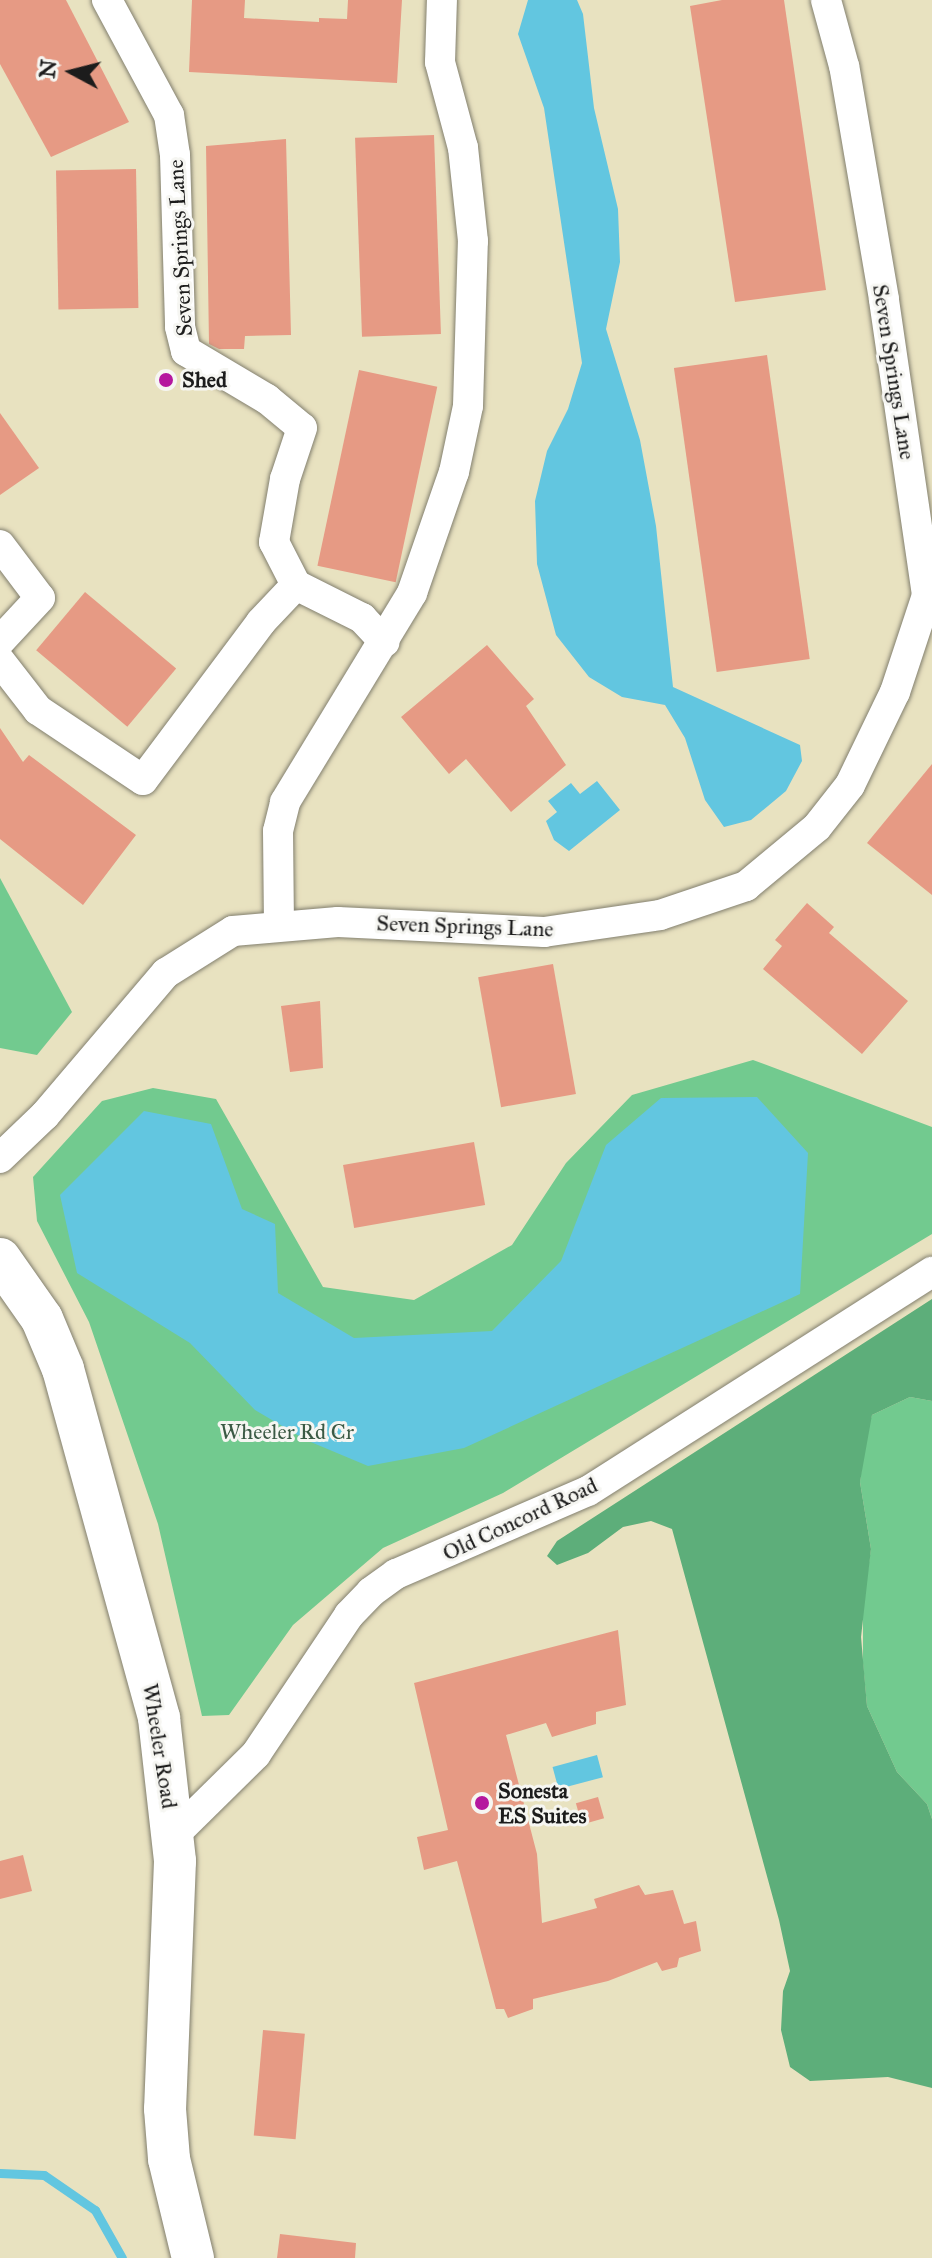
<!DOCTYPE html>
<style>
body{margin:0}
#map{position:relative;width:932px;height:2258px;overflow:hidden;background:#e8e2c0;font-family:"IM FELL Great Primer",serif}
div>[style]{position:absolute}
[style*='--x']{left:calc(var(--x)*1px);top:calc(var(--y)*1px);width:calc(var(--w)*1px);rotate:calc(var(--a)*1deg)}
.green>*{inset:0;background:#72ca8f}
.forest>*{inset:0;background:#5dae7a}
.water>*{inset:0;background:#62c6e0;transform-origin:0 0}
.stream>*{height:9px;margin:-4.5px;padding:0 4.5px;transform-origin:4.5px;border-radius:4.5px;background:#62c6e0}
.building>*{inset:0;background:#e69a84;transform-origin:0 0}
.roads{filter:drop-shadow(0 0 2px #827f6e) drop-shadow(0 0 2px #827f6e)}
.minor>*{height:30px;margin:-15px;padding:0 15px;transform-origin:15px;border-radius:15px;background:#fff}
.secondary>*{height:42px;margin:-21px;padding:0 21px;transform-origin:21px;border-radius:21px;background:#fff}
.dots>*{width:22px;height:22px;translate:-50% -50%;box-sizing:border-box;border:4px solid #f6f6f2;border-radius:50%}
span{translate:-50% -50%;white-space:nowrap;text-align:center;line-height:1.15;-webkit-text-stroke:6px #f6f6f2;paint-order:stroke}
.street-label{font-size:22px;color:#1c1c1c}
.poi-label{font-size:22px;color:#1c1c1c;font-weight:700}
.left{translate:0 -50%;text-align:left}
.park-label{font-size:22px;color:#3a5944}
.north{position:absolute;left:32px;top:32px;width:80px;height:80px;-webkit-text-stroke:6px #f6f6f2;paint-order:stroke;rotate:277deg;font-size:22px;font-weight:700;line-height:32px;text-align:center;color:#1c1c1c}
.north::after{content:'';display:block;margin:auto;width:28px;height:36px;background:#1c1c1c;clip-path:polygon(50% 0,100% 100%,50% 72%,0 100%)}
</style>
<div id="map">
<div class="green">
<i style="clip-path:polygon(0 878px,72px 1012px,37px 1055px,0 1048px)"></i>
<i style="clip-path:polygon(753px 1060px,932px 1127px,932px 1234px,503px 1493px,383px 1548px,293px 1625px,229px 1715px,202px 1716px,158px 1524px,89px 1322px,37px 1221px,33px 1177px,102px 1101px,153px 1088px,216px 1099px,323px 1287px,414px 1300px,512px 1245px,566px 1163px,632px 1095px)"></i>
<i style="clip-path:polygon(910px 1397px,932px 1401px,932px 1819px,927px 1804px,897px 1772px,867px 1706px,863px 1663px,863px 1603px,871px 1549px,860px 1482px,865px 1438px,872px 1415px)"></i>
</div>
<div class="forest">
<i style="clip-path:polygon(932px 1299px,932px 1401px,910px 1397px,872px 1415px,860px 1482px,871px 1549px,861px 1637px,867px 1706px,897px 1772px,927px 1804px,932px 1819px,932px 2088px,888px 2077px,810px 2081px,790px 2067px,781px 2030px,783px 1991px,790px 1971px,779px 1920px,672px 1529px,651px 1521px,623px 1527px,588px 1553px,557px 1565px,547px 1556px,557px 1541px)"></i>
</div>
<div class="water">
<i style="clip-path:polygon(528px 0,577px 0,583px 14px,594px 108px,618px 209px,620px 262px,606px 329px,640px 440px,656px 526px,673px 687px,800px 745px,802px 761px,786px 791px,751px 820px,724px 827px,705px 800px,685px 738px,665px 705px,622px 697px,589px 677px,556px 635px,537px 564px,535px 501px,547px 451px,568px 409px,582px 363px,544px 108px,518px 34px)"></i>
<i style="clip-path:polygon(597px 781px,620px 810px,569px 851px,554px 840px,546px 821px,557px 812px,548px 801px,571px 783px,580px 794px)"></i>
<i style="clip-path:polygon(757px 1097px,808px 1153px,800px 1294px,464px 1448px,368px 1466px,306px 1440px,255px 1410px,190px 1343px,77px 1273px,60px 1195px,144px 1111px,211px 1124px,242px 1209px,275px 1224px,278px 1293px,354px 1338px,492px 1331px,561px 1261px,606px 1145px,661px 1098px)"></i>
<i style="left:597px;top:1755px;width:23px;height:46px;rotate:75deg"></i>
</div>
<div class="stream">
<i style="--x:0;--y:2173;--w:44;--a:2.6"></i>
<i style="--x:44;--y:2175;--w:62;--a:34.5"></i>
<i style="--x:95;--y:2210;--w:55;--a:60.6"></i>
</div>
<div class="building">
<i style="clip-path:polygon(0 0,66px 0,129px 122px,51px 157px,0 64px)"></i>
<i style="clip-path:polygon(192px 0,245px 0,244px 18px,319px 22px,319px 18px,347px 19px,348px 0,402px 0,397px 83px,189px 72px)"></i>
<i style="clip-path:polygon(722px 0,784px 0,826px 290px,735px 302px,690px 6px)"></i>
<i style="left:434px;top:135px;width:199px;height:79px;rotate:88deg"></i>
<i style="clip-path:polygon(286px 139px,291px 335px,245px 336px,244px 349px,219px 349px,209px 344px,206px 146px)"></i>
<i style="left:136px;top:169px;width:139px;height:80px;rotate:89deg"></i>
<i style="left:767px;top:355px;width:307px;height:94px;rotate:82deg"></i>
<i style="left:359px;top:370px;width:80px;height:200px;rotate:12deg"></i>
<i style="clip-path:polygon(0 413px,39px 468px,0 495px)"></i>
<i style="left:85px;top:592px;width:119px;height:76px;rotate:40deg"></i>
<i style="clip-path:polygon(487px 645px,534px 699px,526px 706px,566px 765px,511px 812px,466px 759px,449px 774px,401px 717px)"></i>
<i style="clip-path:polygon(0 728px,23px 762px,29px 755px,136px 835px,83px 905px,0 839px)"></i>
<i style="clip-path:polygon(932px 764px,932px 895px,867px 843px)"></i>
<i style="clip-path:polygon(807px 903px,834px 927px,829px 933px,908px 1001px,862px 1054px,763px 969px,782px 946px,775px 940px)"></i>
<i style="left:553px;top:964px;width:132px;height:76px;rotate:80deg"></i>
<i style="clip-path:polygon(320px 1001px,323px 1068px,290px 1072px,281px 1006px)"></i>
<i style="left:474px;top:1142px;width:64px;height:133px;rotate:80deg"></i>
<i style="clip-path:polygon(618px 1630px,626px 1705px,596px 1712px,596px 1724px,552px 1737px,546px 1723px,506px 1735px,537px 1854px,542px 1923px,597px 1908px,594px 1899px,639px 1885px,645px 1895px,673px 1890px,684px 1924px,696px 1921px,701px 1951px,679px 1958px,677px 1967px,662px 1971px,657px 1962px,608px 1981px,533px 1999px,533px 2009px,508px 2018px,504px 2009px,496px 2009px,457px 1861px,424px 1870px,417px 1837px,448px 1830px,414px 1683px)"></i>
<i style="left:598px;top:1797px;width:22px;height:23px;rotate:74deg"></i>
<i style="clip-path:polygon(23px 1855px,32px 1891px,0 1899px,0 1861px)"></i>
<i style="left:263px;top:2030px;width:42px;height:106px;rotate:5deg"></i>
<i style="clip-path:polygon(280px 2234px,356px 2243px,355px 2258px,277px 2258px)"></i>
</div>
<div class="roads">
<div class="minor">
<i style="--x:107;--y:0;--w:131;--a:61.7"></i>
<i style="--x:169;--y:115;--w:40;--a:81.5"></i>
<i style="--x:175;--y:155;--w:172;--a:88.3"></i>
<i style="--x:180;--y:327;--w:25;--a:76"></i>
<i style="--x:186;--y:351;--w:94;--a:30.7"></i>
<i style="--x:267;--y:399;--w:45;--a:39.6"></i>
<i style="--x:302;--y:428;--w:54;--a:108.4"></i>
<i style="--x:285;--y:479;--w:64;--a:99.9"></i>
<i style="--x:274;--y:542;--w:48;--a:62.9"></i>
<i style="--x:0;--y:545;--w:66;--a:53"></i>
<i style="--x:40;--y:598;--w:59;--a:132.9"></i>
<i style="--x:0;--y:661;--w:62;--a:52.2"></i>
<i style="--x:38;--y:710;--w:126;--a:33.7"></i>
<i style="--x:143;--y:780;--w:197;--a:-53.2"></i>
<i style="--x:261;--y:622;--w:51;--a:-46.6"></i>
<i style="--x:296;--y:585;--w:74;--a:26.6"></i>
<i style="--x:362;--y:618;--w:33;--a:47"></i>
<i style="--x:279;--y:926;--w:95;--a:-90.6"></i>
<i style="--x:278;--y:831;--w:30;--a:-76"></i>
<i style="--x:285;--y:802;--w:245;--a:-58.7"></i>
<i style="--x:412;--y:593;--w:128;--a:-70.9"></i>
<i style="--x:454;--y:472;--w:67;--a:-78"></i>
<i style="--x:468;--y:406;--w:165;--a:-88.3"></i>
<i style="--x:473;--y:241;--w:94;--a:-96.1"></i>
<i style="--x:463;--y:148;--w:89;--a:-105"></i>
<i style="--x:440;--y:62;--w:62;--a:-88.2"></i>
<i style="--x:0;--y:1158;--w:62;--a:-43.7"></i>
<i style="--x:45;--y:1115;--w:187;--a:-49.6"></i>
<i style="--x:166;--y:973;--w:79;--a:-32.1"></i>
<i style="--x:233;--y:931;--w:105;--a:-4.9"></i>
<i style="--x:338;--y:922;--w:206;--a:2.8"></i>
<i style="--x:544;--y:932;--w:117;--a:-8.3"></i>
<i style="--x:660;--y:915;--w:91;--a:-18.6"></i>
<i style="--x:746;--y:886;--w:92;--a:-39.7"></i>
<i style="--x:817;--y:827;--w:53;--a:-51.8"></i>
<i style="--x:850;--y:785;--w:103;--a:-64.2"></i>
<i style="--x:895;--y:692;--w:102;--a:-71.7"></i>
<i style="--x:927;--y:595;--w:299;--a:-98.3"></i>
<i style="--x:884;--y:299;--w:236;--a:-99.7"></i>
<i style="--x:844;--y:66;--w:68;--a:-105.3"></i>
<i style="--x:174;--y:1835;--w:115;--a:-44.6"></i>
<i style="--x:256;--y:1754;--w:167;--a:-56.2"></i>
<i style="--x:349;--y:1615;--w:32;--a:-46"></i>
<i style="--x:371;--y:1592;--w:31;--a:-36"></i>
<i style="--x:396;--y:1574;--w:209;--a:-23.4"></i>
<i style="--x:588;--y:1491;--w:408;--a:-32.5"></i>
</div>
<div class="secondary">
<i style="--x:0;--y:1259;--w:73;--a:55"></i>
<i style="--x:42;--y:1319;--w:54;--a:67.2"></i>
<i style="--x:63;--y:1369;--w:362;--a:74.6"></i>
<i style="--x:159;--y:1718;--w:144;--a:83.6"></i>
<i style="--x:175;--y:1861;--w:248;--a:92.3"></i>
<i style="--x:165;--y:2109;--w:50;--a:85.4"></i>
<i style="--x:169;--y:2159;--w:102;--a:76.4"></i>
</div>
</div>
<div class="dots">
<i style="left:166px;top:380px;background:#b5179e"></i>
<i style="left:482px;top:1803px;background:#b5179e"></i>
</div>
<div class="street-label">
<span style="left:180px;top:248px;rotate:-93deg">Seven Springs Lane</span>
<span style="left:894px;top:372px;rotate:81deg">Seven Springs Lane</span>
<span style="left:465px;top:926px;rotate:2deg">Seven Springs Lane</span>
<span style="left:520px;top:1519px;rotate:-25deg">Old Concord Road</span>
<span style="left:160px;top:1746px;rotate:81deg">Wheeler Road</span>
</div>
<div class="poi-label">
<span class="left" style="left:182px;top:380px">Shed</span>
<span class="left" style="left:498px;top:1803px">Sonesta<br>ES Suites</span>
</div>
<div class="park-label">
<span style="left:287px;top:1432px">Wheeler Rd Cr</span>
</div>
<div class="north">N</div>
</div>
